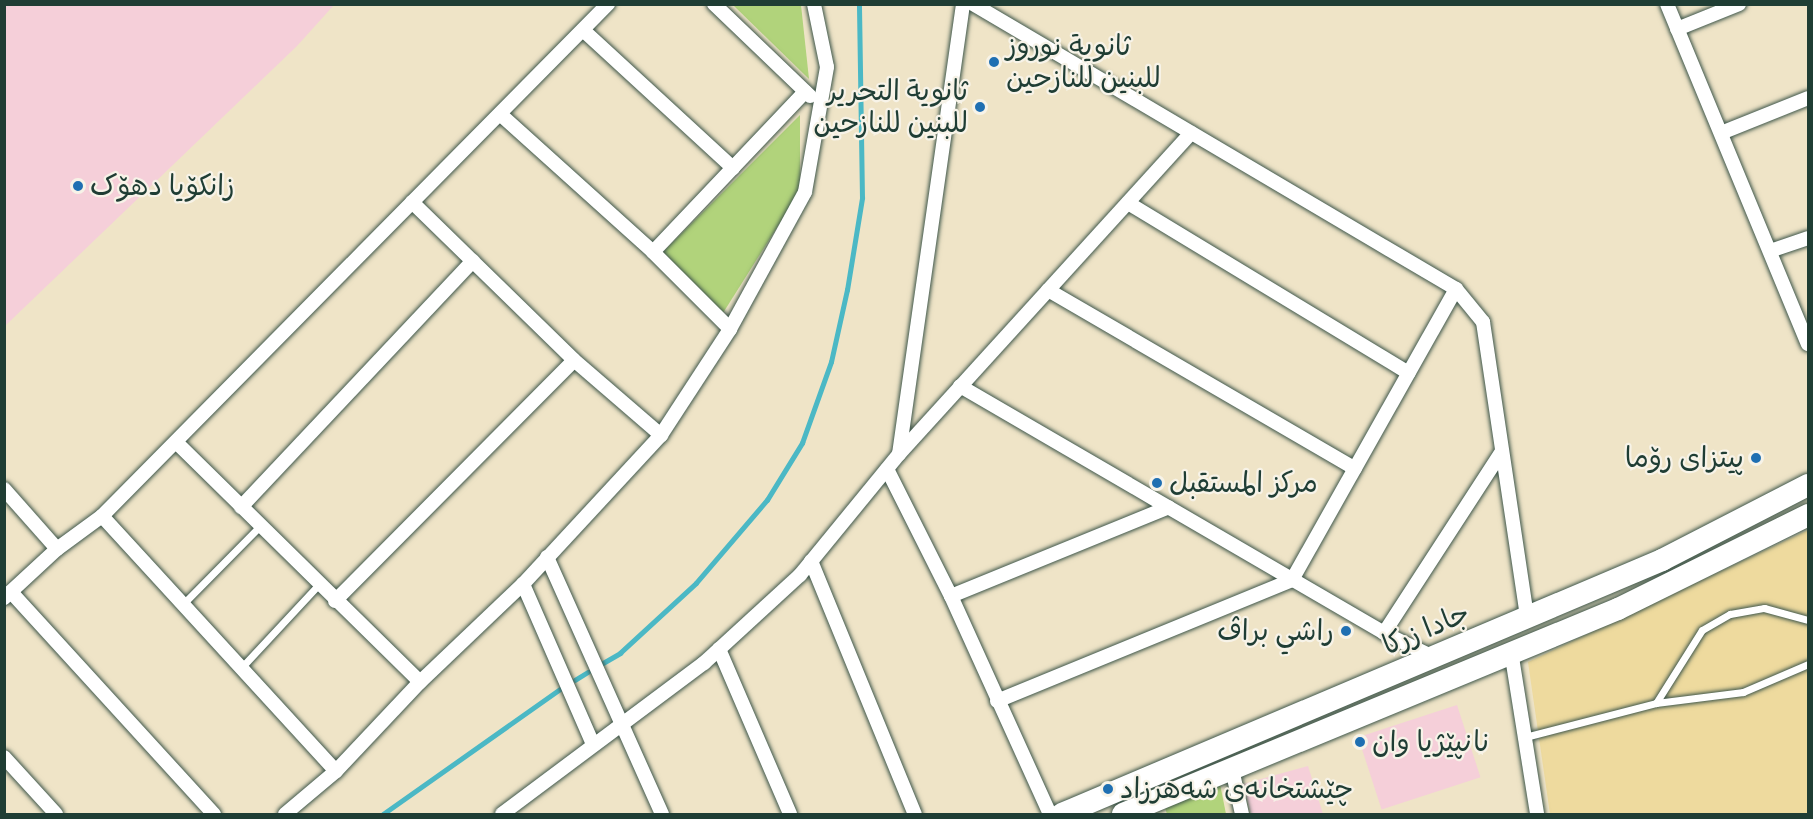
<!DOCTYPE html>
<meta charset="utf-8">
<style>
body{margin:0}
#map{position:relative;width:1813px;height:819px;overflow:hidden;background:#efe4c7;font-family:Caveat,"Playpen Sans Arabic",sans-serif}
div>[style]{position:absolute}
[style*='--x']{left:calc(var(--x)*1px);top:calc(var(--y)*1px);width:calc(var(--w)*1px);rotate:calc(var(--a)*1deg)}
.built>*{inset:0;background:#f5cfd9;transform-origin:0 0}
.green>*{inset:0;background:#b1d37b}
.sand>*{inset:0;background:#eeda9e}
.stream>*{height:4.5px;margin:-2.25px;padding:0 2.25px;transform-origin:2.25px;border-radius:2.25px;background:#4bb8c5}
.roads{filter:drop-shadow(0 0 2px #3e564a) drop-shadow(0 0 2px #3e564a)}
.service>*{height:7px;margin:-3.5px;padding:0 3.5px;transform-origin:3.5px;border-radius:3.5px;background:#fff}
.minor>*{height:14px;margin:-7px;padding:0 7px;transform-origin:7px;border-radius:7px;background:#fff}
.primary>*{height:22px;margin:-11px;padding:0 11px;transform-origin:11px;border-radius:11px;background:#fff}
.dots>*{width:16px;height:16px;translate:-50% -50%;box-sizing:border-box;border:3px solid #f7f3e8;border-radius:50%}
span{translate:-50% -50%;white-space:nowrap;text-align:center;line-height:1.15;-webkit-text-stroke:4.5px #f7f3e8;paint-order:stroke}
.poi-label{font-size:28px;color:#1f3d34}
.left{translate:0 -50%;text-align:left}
.right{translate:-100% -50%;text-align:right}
.street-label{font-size:28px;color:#1f3d34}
.frame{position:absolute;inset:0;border:6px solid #1f3d34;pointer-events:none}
</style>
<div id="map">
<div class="built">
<i style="clip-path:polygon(5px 4px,334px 4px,334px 5px,297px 46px,5px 326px)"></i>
<i style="left:1457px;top:705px;width:76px;height:104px;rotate:72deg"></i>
<i style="clip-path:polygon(1308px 766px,1323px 814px,1251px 814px,1243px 784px)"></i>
</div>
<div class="green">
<i style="clip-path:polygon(733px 5px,801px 5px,809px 79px)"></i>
<i style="clip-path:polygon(800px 115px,800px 191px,723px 313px,663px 252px)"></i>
<i style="clip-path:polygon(1220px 784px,1226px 814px,1167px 814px,1165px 808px)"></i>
</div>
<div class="sand">
<i style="clip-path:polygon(1808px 530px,1808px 814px,1550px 814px,1528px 662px)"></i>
</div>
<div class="stream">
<i style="--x:603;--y:663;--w:20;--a:-30"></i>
<i style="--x:620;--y:653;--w:103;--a:-42.6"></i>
<i style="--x:696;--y:583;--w:109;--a:-49.5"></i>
<i style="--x:767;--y:500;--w:67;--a:-58.4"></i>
<i style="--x:802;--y:443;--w:86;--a:-70.3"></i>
<i style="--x:831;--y:362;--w:74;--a:-77.5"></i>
<i style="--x:847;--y:290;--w:93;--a:-80.7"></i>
<i style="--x:862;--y:198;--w:194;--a:-90.9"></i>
<i style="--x:575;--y:680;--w:15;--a:-32"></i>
<i style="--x:383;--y:814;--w:217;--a:-35.2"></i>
</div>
<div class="roads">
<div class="service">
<i style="--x:183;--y:604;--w:110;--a:-45.4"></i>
<i style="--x:241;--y:668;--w:115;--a:-47.1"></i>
<i style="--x:1656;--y:703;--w:86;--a:-57.8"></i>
<i style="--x:1702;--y:630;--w:32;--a:-30"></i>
<i style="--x:1730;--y:614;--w:35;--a:-10"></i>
<i style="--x:1764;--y:608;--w:46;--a:15.3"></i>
<i style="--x:1525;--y:737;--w:135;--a:-14.5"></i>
<i style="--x:1656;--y:703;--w:88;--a:-7.2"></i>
<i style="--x:1743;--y:692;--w:71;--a:-23.3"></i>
</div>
<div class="minor">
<i style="--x:714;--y:4;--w:133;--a:43.8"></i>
<i style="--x:973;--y:4;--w:561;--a:30.54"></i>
<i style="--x:1456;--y:289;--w:43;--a:50.7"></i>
<i style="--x:1483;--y:322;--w:299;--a:81.5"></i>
<i style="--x:1667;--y:4;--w:368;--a:67.5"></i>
<i style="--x:1677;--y:29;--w:67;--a:-22"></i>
<i style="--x:583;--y:30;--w:204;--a:42.6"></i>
<i style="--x:500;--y:114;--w:206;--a:42"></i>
<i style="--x:653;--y:252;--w:109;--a:45"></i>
<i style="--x:1721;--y:133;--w:94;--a:-21.9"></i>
<i style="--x:412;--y:202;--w:226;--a:44.3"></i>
<i style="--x:574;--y:360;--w:115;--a:40.8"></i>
<i style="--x:1128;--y:203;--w:328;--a:31.2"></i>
<i style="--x:1770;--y:251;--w:40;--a:-18.9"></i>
<i style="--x:653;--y:252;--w:221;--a:-46.5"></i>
<i style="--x:1048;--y:290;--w:355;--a:30.2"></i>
<i style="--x:960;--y:386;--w:491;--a:30.2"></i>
<i style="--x:1384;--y:633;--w:57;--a:26.1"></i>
<i style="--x:176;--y:442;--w:342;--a:44.5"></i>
<i style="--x:899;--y:454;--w:455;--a:-81.9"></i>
<i style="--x:887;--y:469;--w:142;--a:63.3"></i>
<i style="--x:951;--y:596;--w:239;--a:65.6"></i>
<i style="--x:4;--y:489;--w:80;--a:48.5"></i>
<i style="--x:241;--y:507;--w:338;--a:-46.7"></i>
<i style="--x:102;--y:516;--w:346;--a:47.5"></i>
<i style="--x:547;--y:557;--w:282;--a:65.9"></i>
<i style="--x:811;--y:561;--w:274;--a:67.7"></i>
<i style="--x:523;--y:584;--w:175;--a:66.4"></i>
<i style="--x:11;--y:592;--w:301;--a:47.6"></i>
<i style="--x:951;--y:596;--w:235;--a:-22.2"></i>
<i style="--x:4;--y:598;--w:72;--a:-42.8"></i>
<i style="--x:57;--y:549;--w:56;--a:-36.3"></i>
<i style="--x:102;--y:516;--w:720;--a:-45.34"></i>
<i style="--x:335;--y:601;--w:339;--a:-45.2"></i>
<i style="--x:1384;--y:633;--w:215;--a:-57"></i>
<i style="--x:719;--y:649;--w:180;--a:66.7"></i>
<i style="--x:1511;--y:651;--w:165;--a:80.9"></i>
<i style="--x:997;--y:701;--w:319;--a:-22.3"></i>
<i style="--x:1292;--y:580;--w:334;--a:-60.6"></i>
<i style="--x:4;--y:757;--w:77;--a:47.6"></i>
<i style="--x:1232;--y:769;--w:46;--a:77.5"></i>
<i style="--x:285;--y:814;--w:67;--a:-40.1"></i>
<i style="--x:336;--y:771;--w:122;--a:-46.7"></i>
<i style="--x:420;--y:682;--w:142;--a:-43.6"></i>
<i style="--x:523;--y:584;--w:203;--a:-47.2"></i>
<i style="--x:661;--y:435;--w:126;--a:-56.9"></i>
<i style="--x:730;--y:329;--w:156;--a:-61.3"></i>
<i style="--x:805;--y:192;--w:127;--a:-80"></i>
<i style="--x:827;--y:67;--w:64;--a:-101.7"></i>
<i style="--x:502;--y:814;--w:252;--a:-36.8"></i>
<i style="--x:704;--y:663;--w:130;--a:-42.5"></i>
<i style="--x:800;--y:575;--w:156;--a:-50.7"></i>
<i style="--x:899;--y:454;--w:434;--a:-47.7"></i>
</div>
<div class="primary">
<i style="--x:1062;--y:814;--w:652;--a:-22.94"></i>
<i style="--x:1662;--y:560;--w:164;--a:-27.2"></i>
<i style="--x:1123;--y:814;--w:536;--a:-22.5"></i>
<i style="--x:1618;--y:609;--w:212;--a:-26.3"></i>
</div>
</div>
<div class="dots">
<i style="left:994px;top:62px;background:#1f6fb2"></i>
<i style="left:980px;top:107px;background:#1f6fb2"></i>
<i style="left:78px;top:186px;background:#1f6fb2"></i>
<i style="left:1756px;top:458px;background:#1f6fb2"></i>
<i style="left:1157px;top:483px;background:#1f6fb2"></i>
<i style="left:1346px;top:631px;background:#1f6fb2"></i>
<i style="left:1360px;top:742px;background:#1f6fb2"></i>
<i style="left:1108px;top:789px;background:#1f6fb2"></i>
</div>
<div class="poi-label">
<span class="left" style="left:1006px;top:62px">ثانوية نوروز<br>للبنين للنازحين</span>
<span class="right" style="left:968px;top:107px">ثانوية التحرير<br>للبنين للنازحين</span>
<span class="left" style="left:90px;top:186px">زانکۆیا دهۆک</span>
<span class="right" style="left:1744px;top:458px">پیتزای رۆما</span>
<span class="left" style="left:1169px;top:483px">مركز المستقبل</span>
<span class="right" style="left:1334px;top:631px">راشي براڤ</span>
<span class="left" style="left:1372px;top:742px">نانپێژیا وان</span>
<span class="left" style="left:1120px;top:789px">چێشتخانەی شەهرزاد</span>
</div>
<div class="street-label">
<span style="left:1426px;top:629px;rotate:-23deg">جادا زرکا</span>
</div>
<div class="frame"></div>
</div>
